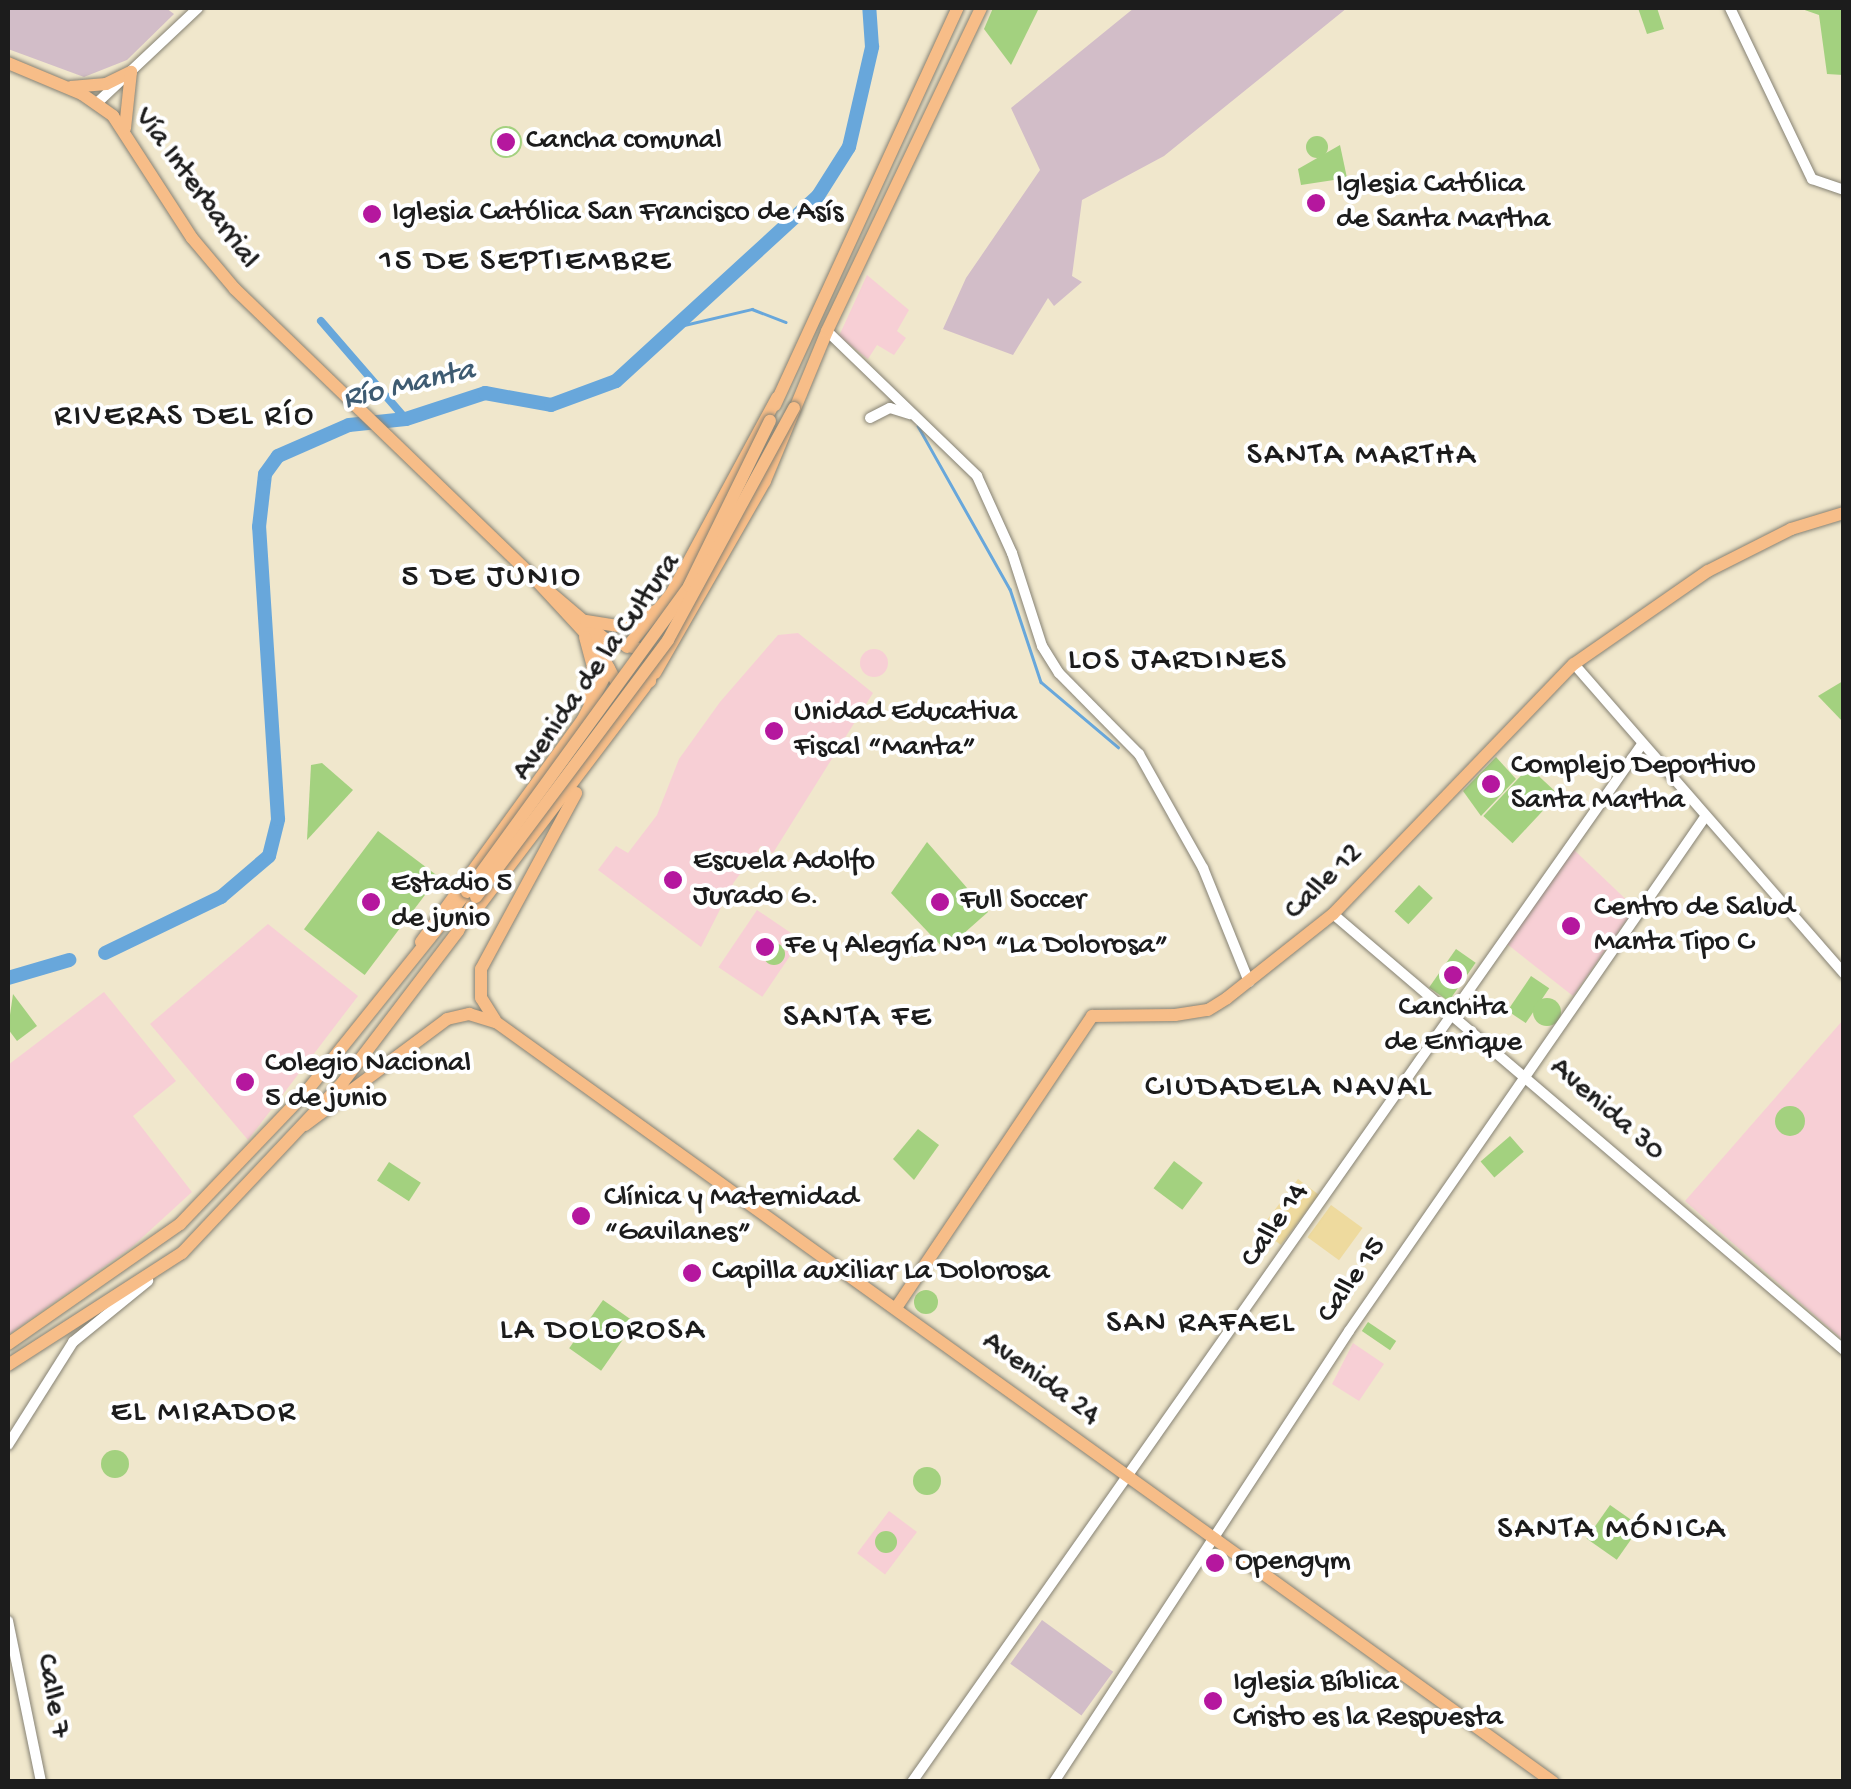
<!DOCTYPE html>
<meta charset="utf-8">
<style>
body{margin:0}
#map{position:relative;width:1851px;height:1789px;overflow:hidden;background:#f0e7cc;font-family:"Gochi Hand",sans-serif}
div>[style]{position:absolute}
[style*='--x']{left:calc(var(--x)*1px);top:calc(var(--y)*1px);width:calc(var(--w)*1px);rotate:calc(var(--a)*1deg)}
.built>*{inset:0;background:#f7cfd5;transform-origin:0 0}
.round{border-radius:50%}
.industrial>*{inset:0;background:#d2bdc8;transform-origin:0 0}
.green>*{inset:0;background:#a3d17f;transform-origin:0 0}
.sand>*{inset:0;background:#eeda9e;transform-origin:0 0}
.stream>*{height:2.5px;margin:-1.25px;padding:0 1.25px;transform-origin:1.25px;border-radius:1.25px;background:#68a7db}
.canal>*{height:8px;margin:-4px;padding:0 4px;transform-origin:4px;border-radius:4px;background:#68a7db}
.river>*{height:14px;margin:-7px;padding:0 7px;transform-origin:7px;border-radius:7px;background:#68a7db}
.roads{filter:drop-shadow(0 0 2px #868274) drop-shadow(0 0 2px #868274)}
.minor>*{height:10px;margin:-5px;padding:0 5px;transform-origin:5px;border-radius:5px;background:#fff}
.major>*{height:12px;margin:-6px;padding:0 6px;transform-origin:6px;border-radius:6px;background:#f7bd88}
.bridges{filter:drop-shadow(0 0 2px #868274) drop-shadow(0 0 2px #868274)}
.major-bridge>*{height:12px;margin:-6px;padding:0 6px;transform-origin:6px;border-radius:6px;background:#f7bd88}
.dots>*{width:28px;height:28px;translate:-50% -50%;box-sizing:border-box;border:5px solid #fff;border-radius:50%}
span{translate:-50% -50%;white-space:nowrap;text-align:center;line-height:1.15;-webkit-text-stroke:8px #fff;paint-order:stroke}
.poi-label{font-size:30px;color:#1c1c1c}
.left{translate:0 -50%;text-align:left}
.street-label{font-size:30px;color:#1c1c1c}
.neighbourhood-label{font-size:32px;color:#1c1c1c;letter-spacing:2.5px}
.water-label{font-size:32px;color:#3e5b72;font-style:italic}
.frame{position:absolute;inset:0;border:10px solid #1c1c1c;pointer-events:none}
</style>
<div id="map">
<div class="built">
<i style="clip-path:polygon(867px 275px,909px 310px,897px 331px,906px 338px,894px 355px,877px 345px,868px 359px,839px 336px)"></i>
<i style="clip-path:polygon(798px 633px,873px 693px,773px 853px,761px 846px,734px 882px,701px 947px,598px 870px,616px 846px,628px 853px,657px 815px,679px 759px,720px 702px,778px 635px)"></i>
<i class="round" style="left:860px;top:649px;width:28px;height:28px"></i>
<i style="clip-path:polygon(1572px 848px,1635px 908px,1573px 996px,1507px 944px)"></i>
<i style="left:757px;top:910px;width:53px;height:69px;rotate:34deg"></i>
<i style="clip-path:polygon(268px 924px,358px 996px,248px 1140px,150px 1024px)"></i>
<i style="clip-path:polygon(104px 992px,176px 1081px,133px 1116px,192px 1192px,133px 1246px,8px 1335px,8px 1065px)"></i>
<i style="clip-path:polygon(1843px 1020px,1843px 1340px,1685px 1201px)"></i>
<i style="clip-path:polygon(1353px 1343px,1384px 1364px,1359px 1401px,1332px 1384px)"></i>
<i style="left:889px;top:1511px;width:35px;height:53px;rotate:37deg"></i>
</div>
<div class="industrial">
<i style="clip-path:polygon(8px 8px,166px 8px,174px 14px,127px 60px,84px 77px,8px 49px)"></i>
<i style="clip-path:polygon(1134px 8px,1347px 8px,1164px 156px,1082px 200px,1072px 276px,1082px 282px,1054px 306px,1048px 298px,1013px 355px,943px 329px,966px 278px,1040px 170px,1011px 108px)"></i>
<i style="left:1042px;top:1620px;width:88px;height:54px;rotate:36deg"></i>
</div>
<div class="green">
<i style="clip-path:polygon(993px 8px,1039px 8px,1011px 65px,984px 29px)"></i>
<i style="clip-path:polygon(1638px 8px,1657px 8px,1664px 29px,1647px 34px)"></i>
<i style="clip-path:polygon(1799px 8px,1843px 8px,1843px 75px,1827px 74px,1819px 15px)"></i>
<i class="round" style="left:490px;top:126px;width:32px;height:32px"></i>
<i class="round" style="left:1306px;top:136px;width:22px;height:22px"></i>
<i style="clip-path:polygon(1340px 145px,1347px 178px,1301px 185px,1298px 169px)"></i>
<i style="clip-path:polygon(1843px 681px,1843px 722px,1818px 696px)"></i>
<i style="clip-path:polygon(1496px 757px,1516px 779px,1481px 816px,1463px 791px)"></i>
<i style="clip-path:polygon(322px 763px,353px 790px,307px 840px,311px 765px)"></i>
<i style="left:1529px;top:767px;width:40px;height:67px;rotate:43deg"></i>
<i style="left:378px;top:831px;width:76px;height:123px;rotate:37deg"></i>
<i style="clip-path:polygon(927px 842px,988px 912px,945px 950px,891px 893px)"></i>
<i style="left:1419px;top:885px;width:19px;height:36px;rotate:43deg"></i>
<i class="round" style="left:763px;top:943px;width:22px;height:22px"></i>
<i style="left:1456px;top:949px;width:24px;height:47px;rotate:35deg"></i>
<i style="left:1531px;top:976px;width:22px;height:42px;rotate:34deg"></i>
<i style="clip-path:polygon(13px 994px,37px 1026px,17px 1041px,8px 1029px)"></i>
<i class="round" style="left:1533px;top:998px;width:28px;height:28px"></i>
<i class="round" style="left:1775px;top:1106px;width:30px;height:30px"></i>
<i style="clip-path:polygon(918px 1129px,939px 1145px,914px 1180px,893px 1159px)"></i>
<i style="left:1510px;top:1136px;width:21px;height:39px;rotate:49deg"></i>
<i style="left:1174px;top:1161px;width:36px;height:34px;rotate:37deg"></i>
<i style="left:389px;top:1162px;width:38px;height:22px;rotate:33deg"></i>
<i class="round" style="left:914px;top:1290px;width:24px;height:24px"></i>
<i style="left:603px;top:1300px;width:39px;height:59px;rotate:35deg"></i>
<i style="left:1368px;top:1322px;width:34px;height:11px;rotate:34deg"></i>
<i class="round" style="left:101px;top:1450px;width:28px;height:28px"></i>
<i class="round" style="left:913px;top:1467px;width:28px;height:28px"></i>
<i style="left:1610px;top:1505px;width:37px;height:41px;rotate:35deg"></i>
<i class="round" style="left:875px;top:1531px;width:22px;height:22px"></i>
</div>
<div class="sand">
<i style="left:1298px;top:1179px;width:26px;height:63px;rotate:37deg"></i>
<i style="left:1331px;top:1205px;width:39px;height:40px;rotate:36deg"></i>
</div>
<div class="stream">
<i style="--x:680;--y:326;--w:74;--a:-13.3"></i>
<i style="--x:752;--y:309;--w:36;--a:21"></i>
<i style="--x:918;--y:426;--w:187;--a:60.6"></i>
<i style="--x:1010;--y:589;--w:98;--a:71.6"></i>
<i style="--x:1041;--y:682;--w:101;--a:40.2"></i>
</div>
<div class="canal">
<i style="--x:321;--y:321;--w:130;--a:49.1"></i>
</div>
<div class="river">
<i style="--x:105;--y:953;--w:129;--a:-25.8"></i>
<i style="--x:221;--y:897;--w:63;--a:-40.5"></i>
<i style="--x:269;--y:856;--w:38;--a:-76"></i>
<i style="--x:278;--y:819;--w:293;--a:-93.7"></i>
<i style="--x:259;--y:527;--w:53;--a:-83.5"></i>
<i style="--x:265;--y:474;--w:22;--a:-54"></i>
<i style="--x:278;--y:456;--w:77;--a:-23.6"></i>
<i style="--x:349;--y:425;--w:57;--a:-6"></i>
<i style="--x:406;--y:419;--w:83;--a:-18.2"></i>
<i style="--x:485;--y:393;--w:67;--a:10.3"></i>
<i style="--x:551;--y:405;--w:69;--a:-20.3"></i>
<i style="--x:616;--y:381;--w:274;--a:-42.5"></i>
<i style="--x:818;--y:196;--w:58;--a:-57.7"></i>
<i style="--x:849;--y:147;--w:103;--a:-77"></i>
<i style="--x:872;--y:47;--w:39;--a:-94"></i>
<i style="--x:8;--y:978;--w:64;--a:-16.4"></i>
</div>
<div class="roads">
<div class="minor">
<i style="--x:1730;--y:8;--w:190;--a:64.4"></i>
<i style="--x:1812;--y:179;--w:34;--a:19"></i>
<i style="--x:98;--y:102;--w:137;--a:-43.2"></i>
<i style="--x:827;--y:331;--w:209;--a:44"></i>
<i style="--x:977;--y:476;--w:85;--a:65.6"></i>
<i style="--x:1012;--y:553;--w:98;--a:72.1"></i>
<i style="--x:1042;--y:646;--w:32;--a:58"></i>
<i style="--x:1059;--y:673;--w:114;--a:45.4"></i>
<i style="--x:1139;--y:754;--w:131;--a:60.7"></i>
<i style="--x:1203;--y:868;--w:123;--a:68"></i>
<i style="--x:870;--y:418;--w:22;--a:-27"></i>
<i style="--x:890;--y:408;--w:21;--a:17"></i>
<i style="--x:1574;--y:664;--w:411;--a:48.9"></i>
<i style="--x:1333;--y:914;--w:672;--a:40.47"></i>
<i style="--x:8;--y:1445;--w:122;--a:-57.7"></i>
<i style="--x:73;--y:1342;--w:97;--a:-39.1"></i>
<i style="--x:8;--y:1621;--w:164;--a:78.4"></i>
<i style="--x:912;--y:1782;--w:1269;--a:-54.88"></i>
<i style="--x:1054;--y:1782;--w:539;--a:-56.81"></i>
<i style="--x:1349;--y:1331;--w:625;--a:-55.29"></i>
</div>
<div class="major">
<i style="--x:8;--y:63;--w:80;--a:22.7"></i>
<i style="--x:82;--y:94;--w:38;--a:35"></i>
<i style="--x:113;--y:116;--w:145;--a:57.1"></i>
<i style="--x:192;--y:238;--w:67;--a:49.9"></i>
<i style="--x:235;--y:289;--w:421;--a:44"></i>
<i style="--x:538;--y:582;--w:88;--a:40.4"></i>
<i style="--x:605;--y:639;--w:43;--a:16.3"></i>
<i style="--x:646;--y:651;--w:13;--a:58"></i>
<i style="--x:653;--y:662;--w:19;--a:99"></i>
<i style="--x:650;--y:681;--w:14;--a:141"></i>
<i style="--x:639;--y:690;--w:22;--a:-167"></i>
<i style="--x:618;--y:685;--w:44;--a:-118.3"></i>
<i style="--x:597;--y:646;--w:87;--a:-132.7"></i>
<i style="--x:71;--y:87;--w:35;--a:-5"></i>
<i style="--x:106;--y:84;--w:28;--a:-26"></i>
<i style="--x:125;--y:128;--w:56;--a:-83.9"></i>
<i style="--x:775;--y:405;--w:437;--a:-65.3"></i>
<i style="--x:586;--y:621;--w:38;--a:9"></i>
<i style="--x:624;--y:627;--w:36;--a:-27"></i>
<i style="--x:585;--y:637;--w:30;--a:75"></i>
<i style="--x:593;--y:666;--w:34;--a:98"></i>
<i style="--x:627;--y:647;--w:69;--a:-50.3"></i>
<i style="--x:671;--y:594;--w:223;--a:-61.6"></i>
<i style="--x:655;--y:673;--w:221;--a:-60.2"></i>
<i style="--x:765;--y:481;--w:162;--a:-67.5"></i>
<i style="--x:827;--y:331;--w:358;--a:-64.5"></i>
<i style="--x:470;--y:918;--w:290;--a:-52.9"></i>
<i style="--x:421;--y:942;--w:276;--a:-54"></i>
<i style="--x:583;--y:719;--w:57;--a:-63"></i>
<i style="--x:495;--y:1020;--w:26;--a:-122"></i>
<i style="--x:481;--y:998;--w:29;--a:-90"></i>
<i style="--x:481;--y:969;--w:200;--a:-61.6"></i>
<i style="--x:305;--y:1125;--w:177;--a:-36.7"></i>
<i style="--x:447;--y:1019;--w:23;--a:-13"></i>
<i style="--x:469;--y:1014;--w:28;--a:17"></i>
<i style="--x:496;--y:1022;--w:1302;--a:35.72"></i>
<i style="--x:896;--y:1308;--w:352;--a:-56.1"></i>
<i style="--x:1092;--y:1016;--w:83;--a:-0.7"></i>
<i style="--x:1175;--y:1015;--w:33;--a:-9"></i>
<i style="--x:1208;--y:1010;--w:22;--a:-32"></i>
<i style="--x:1227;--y:998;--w:135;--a:-38.4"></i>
<i style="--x:1333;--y:914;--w:347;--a:-46.1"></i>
<i style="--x:1574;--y:664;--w:163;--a:-34.8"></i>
<i style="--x:1708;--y:571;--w:93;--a:-26.8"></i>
<i style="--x:1791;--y:529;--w:55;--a:-16.8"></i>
<i style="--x:8;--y:1344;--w:210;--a:-34.9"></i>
<i style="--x:180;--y:1224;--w:182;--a:-46.3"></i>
<i style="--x:306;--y:1092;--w:257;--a:-51.2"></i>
<i style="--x:8;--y:1365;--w:207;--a:-32.8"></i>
<i style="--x:182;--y:1253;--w:235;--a:-46.7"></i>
<i style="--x:343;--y:1082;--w:190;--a:-52.7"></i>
<i style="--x:458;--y:931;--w:38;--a:-62"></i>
</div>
</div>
<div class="bridges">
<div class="major-bridge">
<i style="--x:467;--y:892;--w:378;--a:-54"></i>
<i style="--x:689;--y:586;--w:184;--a:-63.9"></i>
<i style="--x:476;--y:897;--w:321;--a:-53.2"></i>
<i style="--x:668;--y:640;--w:264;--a:-61.5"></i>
</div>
</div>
<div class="dots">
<i style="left:506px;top:142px;background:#b5179e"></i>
<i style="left:1316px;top:203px;background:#b5179e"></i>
<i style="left:372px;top:214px;background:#b5179e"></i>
<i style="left:774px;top:731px;background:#b5179e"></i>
<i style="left:1491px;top:784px;background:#b5179e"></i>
<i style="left:673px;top:880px;background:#b5179e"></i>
<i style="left:371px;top:902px;background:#b5179e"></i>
<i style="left:940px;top:902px;background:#b5179e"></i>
<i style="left:1571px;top:926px;background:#b5179e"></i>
<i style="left:765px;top:947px;background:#b5179e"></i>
<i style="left:1453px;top:975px;background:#b5179e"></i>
<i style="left:245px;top:1082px;background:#b5179e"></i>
<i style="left:581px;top:1216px;background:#b5179e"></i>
<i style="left:692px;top:1273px;background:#b5179e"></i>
<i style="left:1215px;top:1563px;background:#b5179e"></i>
<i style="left:1213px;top:1701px;background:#b5179e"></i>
</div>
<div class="poi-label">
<span class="left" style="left:526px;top:142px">Cancha comunal</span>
<span class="left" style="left:1336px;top:203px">Iglesia Católica<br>de Santa Martha</span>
<span class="left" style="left:392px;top:214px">Iglesia Católica San Francisco de Asís</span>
<span class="left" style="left:794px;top:731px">Unidad Educativa<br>Fiscal “Manta”</span>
<span class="left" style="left:1511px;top:784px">Complejo Deportivo<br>Santa Martha</span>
<span class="left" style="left:693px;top:880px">Escuela Adolfo<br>Jurado G.</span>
<span class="left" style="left:391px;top:902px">Estadio 5<br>de junio</span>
<span class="left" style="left:960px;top:902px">Full Soccer</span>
<span class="left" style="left:1594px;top:926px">Centro de Salud<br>Manta Tipo C</span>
<span class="left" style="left:785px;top:947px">Fe y Alegría Nº1 “La Dolorosa”</span>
<span style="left:1453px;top:1026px">Canchita<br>de Enrique</span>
<span class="left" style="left:265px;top:1082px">Colegio Nacional<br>5 de junio</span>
<span class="left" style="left:604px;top:1216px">Clínica y Maternidad<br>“Gavilanes”</span>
<span class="left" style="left:712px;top:1273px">Capilla auxiliar La Dolorosa</span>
<span class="left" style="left:1235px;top:1563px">Opengym</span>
<span class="left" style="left:1233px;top:1701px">Iglesia Bíblica<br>Cristo es la Respuesta</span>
</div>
<div class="street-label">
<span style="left:195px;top:189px;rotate:54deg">Vía Interbarrial</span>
<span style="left:598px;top:668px;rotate:-55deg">Avenida de la Cultura</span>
<span style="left:1325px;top:883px;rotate:-44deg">Calle 12</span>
<span style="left:1606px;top:1111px;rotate:41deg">Avenida 30</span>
<span style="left:1276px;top:1226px;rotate:-55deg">Calle 14</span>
<span style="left:1353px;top:1281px;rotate:-55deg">Calle 15</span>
<span style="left:1040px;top:1380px;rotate:36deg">Avenida 24</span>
<span style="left:51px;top:1696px;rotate:80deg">Calle 7</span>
</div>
<div class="neighbourhood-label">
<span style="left:526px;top:262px">15 DE SEPTIEMBRE</span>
<span style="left:185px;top:417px">RIVERAS DEL RÍO</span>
<span style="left:1362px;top:456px">SANTA MARTHA</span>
<span style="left:492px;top:578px">5 DE JUNIO</span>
<span style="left:1178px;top:661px">LOS JARDINES</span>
<span style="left:858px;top:1018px">SANTA FE</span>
<span style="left:1289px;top:1088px">CIUDADELA NAVAL</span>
<span style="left:1201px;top:1324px">SAN RAFAEL</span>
<span style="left:603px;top:1331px">LA DOLOROSA</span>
<span style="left:204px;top:1413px">EL MIRADOR</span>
<span style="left:1612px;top:1530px">SANTA MÓNICA</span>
</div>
<div class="water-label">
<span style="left:409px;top:386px;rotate:-13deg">Río Manta</span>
</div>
<div class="frame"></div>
</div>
